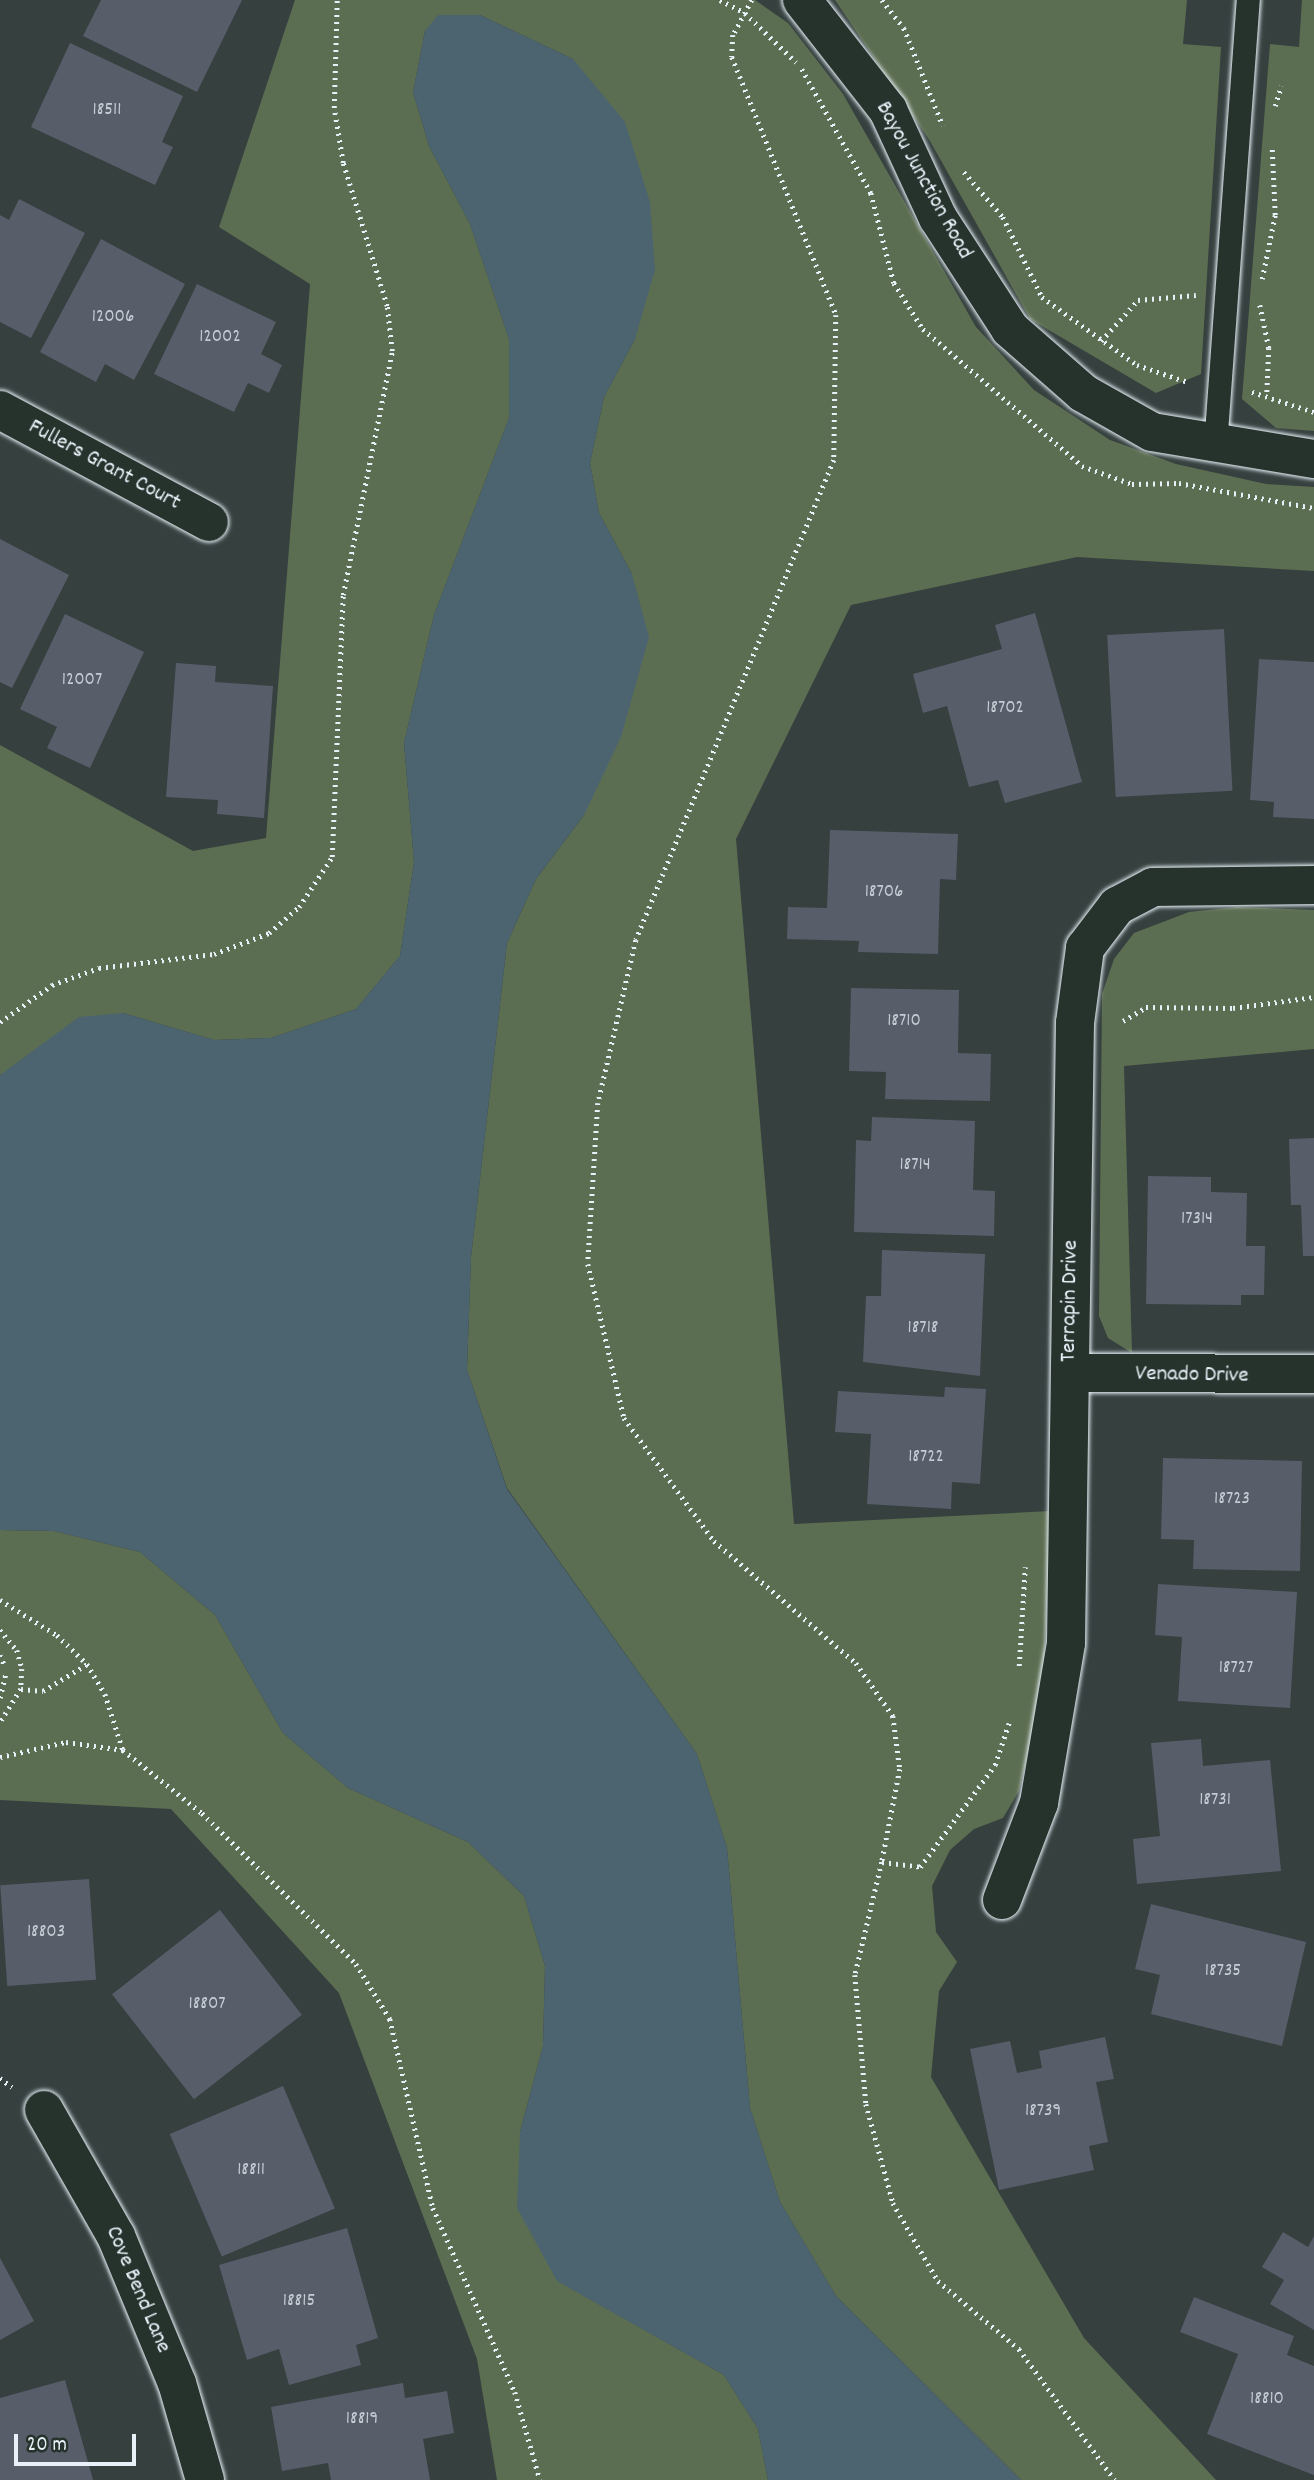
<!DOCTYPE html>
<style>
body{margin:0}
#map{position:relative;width:1314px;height:2480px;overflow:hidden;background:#35403f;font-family:Dekko,sans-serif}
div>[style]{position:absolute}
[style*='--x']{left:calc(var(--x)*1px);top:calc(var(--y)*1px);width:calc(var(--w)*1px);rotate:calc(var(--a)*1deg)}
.green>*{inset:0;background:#5c6e51}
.water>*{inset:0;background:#4c6470}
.building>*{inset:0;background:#585d6a;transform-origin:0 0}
.path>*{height:4.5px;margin-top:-2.25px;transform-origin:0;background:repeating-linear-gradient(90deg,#e8f1f8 0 2px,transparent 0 7px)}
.roads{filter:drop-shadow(0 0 2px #e8f1f8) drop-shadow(0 0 2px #e8f1f8)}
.service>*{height:23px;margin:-11.5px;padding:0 11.5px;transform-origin:11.5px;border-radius:11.5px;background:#26332d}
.minor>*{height:38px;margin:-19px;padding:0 19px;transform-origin:19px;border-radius:19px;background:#26332d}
span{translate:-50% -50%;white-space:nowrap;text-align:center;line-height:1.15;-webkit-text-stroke:6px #26332d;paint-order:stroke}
.number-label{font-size:19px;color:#c4ccd4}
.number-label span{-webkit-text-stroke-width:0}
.street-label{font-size:23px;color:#e8f1f8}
.scale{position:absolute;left:14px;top:2434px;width:122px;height:32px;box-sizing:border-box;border:4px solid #e8f1f8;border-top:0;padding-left:9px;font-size:21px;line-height:24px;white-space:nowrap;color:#e8f1f8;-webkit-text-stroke:5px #26332d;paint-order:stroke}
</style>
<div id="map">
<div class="green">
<i style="clip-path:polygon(295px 0,755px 0,788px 23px,843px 94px,976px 327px,1034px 390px,1110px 440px,1176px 464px,1266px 484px,1314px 487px,1314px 571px,1077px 557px,851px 605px,736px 839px,794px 1524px,1051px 1511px,1043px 1688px,1019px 1791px,1003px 1818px,974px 1829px,950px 1850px,932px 1886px,936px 1932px,957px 1962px,939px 1991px,931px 2077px,1084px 2338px,1216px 2480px,1021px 2480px,836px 2296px,780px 2202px,750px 2108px,727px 1848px,697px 1754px,507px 1488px,467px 1370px,471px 1257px,507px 943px,536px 879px,584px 815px,632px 574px,599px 513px,590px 463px,604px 397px,635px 339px,573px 59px,480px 15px,425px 31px,413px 92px,429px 146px,470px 224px,509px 339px,509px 418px,434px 615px,404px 743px,414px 862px,400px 956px,356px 1009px,271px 1038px,214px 1040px,123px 1013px,0 1075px,0 745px,193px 851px,266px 838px,310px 284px,219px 227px)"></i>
<i style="clip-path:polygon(835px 0,1187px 0,1183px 44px,1221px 47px,1201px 374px,1156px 393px,1030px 319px,930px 141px)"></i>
<i style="clip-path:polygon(1302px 0,1314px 0,1314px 431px,1276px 428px,1242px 399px,1270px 44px,1299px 47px)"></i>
<i style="clip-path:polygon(1237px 907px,1314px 910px,1314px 1049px,1124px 1066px,1132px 1353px,1108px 1338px,1099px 1316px,1102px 994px,1114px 959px,1134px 933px,1189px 912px)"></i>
<i style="clip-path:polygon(0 1530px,54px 1531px,140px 1552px,215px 1615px,283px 1733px,348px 1788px,468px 1842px,524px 1896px,545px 1966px,543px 2046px,520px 2132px,558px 2281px,724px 2375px,758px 2429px,768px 2480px,497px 2480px,477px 2359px,339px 1993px,171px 1809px,0 1800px)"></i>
</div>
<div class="water">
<i style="clip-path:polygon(438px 15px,480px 15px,573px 59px,625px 122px,650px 202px,655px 270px,635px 339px,604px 397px,590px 463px,599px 513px,632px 574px,649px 637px,621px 737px,584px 815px,536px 879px,507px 943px,471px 1257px,467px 1370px,507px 1489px,697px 1754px,727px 1848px,750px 2108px,780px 2202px,836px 2296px,1021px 2480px,768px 2480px,758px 2429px,724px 2375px,557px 2281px,517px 2208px,520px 2132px,543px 2046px,545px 1966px,524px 1896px,468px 1842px,348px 1788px,283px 1733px,215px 1615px,140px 1552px,54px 1531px,0 1530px,0 1075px,79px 1017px,123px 1013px,214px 1040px,271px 1038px,356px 1009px,400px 956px,414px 862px,404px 743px,434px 615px,509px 418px,509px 339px,470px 224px,429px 146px,413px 92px,425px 31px)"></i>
</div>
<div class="building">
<i style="clip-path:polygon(101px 0,242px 0,197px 92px,83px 36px)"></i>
<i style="clip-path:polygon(70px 43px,183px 96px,162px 142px,173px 147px,155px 185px,31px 127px)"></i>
<i style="clip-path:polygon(19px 199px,85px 233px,31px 338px,0 322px,0 215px,9px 220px)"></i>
<i style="clip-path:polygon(101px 239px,185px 284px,134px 380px,105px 364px,96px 382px,40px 352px)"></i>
<i style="clip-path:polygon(197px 284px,276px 322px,261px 354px,282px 365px,269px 393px,248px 383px,234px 412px,154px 374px)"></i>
<i style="clip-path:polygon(0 539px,69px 575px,12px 688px,0 682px)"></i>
<i style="clip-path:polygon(1035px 613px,1082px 782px,1005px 803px,998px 780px,969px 787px,947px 706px,923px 713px,913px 674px,1002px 649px,995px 625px)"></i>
<i style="clip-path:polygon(65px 614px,144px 652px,90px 768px,47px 748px,57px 727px,20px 709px)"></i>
<i style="left:1224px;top:629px;width:162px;height:117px;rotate:87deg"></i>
<i style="clip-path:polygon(1259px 659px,1314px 662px,1314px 819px,1273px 817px,1274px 802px,1250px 800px)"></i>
<i style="clip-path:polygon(176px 663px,216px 666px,215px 682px,273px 686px,264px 818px,217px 814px,218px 800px,166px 797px)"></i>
<i style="clip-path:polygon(830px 830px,958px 834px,956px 880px,940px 879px,938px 954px,858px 952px,859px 941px,787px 939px,788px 907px,827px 908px)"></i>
<i style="clip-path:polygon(851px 988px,959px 990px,958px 1053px,991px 1054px,990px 1101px,885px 1099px,886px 1072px,849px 1071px)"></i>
<i style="clip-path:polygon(872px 1117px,975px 1121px,973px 1190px,995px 1191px,994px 1236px,854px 1232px,856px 1140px,871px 1141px)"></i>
<i style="clip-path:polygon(1314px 1138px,1314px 1256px,1303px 1256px,1301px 1205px,1291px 1205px,1289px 1139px)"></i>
<i style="clip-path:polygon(1148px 1176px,1211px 1177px,1211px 1192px,1247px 1193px,1246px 1246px,1265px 1246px,1264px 1295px,1241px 1295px,1241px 1305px,1146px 1304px)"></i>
<i style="clip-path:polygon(882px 1250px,985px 1254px,980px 1376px,863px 1362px,866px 1296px,881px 1296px)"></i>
<i style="clip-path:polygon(945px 1387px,986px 1389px,980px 1484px,952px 1482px,951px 1509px,867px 1504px,871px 1434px,835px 1432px,838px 1391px,944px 1397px)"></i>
<i style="clip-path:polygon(1163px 1458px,1302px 1461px,1300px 1571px,1193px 1569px,1194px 1540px,1161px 1539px)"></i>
<i style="clip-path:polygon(1158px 1584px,1297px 1592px,1290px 1708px,1178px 1701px,1182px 1637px,1155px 1635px)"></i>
<i style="clip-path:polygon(1201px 1739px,1203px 1766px,1270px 1760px,1281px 1871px,1137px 1884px,1133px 1839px,1160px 1836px,1151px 1743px)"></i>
<i style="left:89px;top:1879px;width:101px;height:89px;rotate:86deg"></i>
<i style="clip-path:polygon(1151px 1904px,1306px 1942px,1282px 2046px,1151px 2014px,1160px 1975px,1135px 1969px)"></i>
<i style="left:220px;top:1910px;width:133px;height:137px;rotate:52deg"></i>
<i style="clip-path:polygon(1105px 2037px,1114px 2079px,1096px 2082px,1108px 2142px,1089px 2146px,1094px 2170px,999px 2190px,970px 2049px,1010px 2041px,1017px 2073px,1042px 2068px,1039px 2051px)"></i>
<i style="left:283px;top:2086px;width:133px;height:123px;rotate:67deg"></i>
<i style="clip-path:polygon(347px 2228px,378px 2338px,356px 2345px,361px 2365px,289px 2385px,279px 2349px,247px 2360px,219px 2265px)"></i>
<i style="clip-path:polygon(1283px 2232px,1308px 2247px,1314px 2236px,1314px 2330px,1270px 2304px,1284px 2280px,1262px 2267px)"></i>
<i style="clip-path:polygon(0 2258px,34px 2321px,0 2340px)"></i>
<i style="clip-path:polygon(1194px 2297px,1294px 2336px,1287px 2355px,1314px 2366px,1314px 2475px,1207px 2434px,1238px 2354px,1180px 2332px)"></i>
<i style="clip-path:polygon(65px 2380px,93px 2480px,0 2480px,0 2398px)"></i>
<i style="clip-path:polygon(403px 2383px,405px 2398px,447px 2391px,454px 2433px,423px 2439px,430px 2480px,331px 2480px,328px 2463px,282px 2471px,271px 2407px)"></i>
</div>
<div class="path">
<i style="--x:720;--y:0;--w:28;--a:27"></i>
<i style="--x:745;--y:13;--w:71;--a:43.9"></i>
<i style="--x:752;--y:0;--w:40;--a:118"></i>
<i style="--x:733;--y:35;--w:22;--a:93"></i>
<i style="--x:732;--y:57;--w:278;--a:68"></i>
<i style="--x:836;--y:315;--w:145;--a:90.8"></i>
<i style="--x:834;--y:460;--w:519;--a:112.42"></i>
<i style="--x:636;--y:940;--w:167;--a:103.1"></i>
<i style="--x:598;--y:1103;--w:161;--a:93.6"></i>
<i style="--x:588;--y:1264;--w:158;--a:76.8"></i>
<i style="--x:624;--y:1418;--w:152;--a:53.8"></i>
<i style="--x:714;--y:1541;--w:187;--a:40.7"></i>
<i style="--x:856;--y:1663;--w:65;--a:55.1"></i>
<i style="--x:893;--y:1716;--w:53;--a:82.5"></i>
<i style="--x:900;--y:1769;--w:95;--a:101"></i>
<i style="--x:882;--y:1862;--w:38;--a:7"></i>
<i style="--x:920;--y:1867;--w:127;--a:-53.7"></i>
<i style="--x:995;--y:1765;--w:44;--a:-71.6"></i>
<i style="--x:882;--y:0;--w:36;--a:52"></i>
<i style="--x:904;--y:28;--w:105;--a:68.3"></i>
<i style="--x:802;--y:69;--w:142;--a:60.9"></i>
<i style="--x:871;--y:193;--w:93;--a:75.7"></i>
<i style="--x:894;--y:283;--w:54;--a:57.8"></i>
<i style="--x:923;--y:329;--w:210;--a:40.7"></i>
<i style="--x:1082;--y:466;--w:53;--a:19.8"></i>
<i style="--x:1132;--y:484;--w:47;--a:-1.2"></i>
<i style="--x:1179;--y:483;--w:137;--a:10.5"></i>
<i style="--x:1275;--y:106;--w:21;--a:-73"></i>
<i style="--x:964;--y:172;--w:60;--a:49.1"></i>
<i style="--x:1003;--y:217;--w:89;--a:64"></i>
<i style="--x:1042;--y:297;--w:117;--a:35.6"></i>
<i style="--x:1137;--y:365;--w:54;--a:18.4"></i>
<i style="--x:1262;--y:279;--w:65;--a:-78.5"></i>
<i style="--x:1275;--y:215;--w:66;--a:-92.6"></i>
<i style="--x:1260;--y:305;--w:44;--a:78.2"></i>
<i style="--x:1269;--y:348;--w:46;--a:92.5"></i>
<i style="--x:1101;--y:341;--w:55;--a:-47.9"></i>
<i style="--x:1138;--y:300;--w:58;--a:-4.9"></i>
<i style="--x:1252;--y:392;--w:65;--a:17.9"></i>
<i style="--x:1123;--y:1021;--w:27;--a:-31"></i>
<i style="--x:1146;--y:1007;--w:87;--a:0.7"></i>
<i style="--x:1233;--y:1008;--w:82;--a:-7.7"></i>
<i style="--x:0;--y:1022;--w:64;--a:-35.4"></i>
<i style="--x:52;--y:985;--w:50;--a:-19.9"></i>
<i style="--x:99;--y:968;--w:116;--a:-6.9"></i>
<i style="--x:214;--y:954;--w:59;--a:-20.9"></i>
<i style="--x:269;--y:933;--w:40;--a:-41"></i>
<i style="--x:299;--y:907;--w:60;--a:-56.6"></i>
<i style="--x:332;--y:857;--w:262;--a:-87.6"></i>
<i style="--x:343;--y:595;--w:249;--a:-78.6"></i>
<i style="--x:392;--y:351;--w:45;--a:-96.3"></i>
<i style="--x:387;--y:306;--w:150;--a:-107.1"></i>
<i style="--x:343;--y:163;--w:56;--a:-99.3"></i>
<i style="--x:334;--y:108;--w:108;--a:-88.4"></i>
<i style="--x:0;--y:1600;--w:67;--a:31.6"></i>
<i style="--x:57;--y:1635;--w:42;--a:44"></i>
<i style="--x:87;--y:1664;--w:35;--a:59"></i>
<i style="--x:105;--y:1694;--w:59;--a:72.2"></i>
<i style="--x:0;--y:1630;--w:26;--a:50"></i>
<i style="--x:17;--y:1650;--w:20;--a:75"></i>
<i style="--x:22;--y:1669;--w:20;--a:93"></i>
<i style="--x:21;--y:1689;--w:39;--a:122"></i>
<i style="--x:0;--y:1655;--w:12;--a:66"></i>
<i style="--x:1019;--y:1666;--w:99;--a:-86.5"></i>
<i style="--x:21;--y:1689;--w:22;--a:5"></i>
<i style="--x:43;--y:1691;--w:52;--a:-31.5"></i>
<i style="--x:0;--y:1698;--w:27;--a:-77"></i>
<i style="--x:0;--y:1757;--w:68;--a:-12.8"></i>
<i style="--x:66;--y:1742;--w:58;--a:8"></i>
<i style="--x:123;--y:1750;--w:101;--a:38.6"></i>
<i style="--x:202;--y:1813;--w:216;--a:44.4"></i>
<i style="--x:356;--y:1964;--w:65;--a:58.3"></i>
<i style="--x:390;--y:2019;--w:194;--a:77.2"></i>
<i style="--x:433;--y:2208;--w:201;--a:66"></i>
<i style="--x:515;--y:2392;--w:91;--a:74.1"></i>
<i style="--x:882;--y:1862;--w:116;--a:103.4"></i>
<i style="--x:855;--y:1975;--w:129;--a:85.1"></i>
<i style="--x:866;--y:2104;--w:103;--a:74.7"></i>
<i style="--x:893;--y:2203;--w:90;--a:60"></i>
<i style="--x:938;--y:2281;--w:106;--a:40"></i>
<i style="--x:1019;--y:2349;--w:162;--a:53.8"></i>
<i style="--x:0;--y:2078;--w:15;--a:37"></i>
</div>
<div class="roads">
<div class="service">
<i style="--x:1215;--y:446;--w:447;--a:-85.8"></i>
</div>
<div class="minor">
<i style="--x:802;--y:0;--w:140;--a:52"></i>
<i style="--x:888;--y:110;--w:119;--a:65.2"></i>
<i style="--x:938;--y:218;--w:132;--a:57"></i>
<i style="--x:1010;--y:329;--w:97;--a:41.2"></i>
<i style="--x:1083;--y:393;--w:79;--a:29.5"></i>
<i style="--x:1152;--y:432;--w:164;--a:9.5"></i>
<i style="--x:0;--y:410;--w:237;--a:28.2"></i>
<i style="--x:1070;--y:1373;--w:244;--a:0.2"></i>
<i style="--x:1002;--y:1900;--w:104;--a:-69.1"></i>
<i style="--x:1039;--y:1803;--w:162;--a:-80.4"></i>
<i style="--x:1066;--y:1643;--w:620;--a:-89.17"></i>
<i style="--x:1075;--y:1023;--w:76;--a:-82.4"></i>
<i style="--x:1085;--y:948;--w:53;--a:-52.7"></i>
<i style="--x:1117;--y:906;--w:41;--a:-27.8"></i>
<i style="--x:1153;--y:887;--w:161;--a:-0.7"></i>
<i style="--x:44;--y:2110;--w:145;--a:60.3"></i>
<i style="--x:116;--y:2236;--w:159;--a:67.5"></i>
<i style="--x:177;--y:2383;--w:101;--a:73.9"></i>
</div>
</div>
<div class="number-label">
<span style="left:107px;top:111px">18511</span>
<span style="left:113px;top:318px">12006</span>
<span style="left:220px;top:338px">12002</span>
<span style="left:82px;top:681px">12007</span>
<span style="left:1005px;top:709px">18702</span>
<span style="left:884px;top:893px">18706</span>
<span style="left:904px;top:1022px">18710</span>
<span style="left:915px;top:1166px">18714</span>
<span style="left:1197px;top:1220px">17314</span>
<span style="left:923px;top:1329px">18718</span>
<span style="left:926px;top:1458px">18722</span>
<span style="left:1232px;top:1500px">18723</span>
<span style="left:1236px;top:1669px">18727</span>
<span style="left:1215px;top:1801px">18731</span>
<span style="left:46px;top:1933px">18803</span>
<span style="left:1223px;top:1972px">18735</span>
<span style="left:207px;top:2005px">18807</span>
<span style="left:1043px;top:2112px">18739</span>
<span style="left:251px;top:2171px">18811</span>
<span style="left:299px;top:2302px">18815</span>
<span style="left:1267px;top:2400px">18810</span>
<span style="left:362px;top:2420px">18819</span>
</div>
<div class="street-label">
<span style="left:923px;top:181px;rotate:61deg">Bayou Junction Road</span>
<span style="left:104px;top:466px;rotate:28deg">Fullers Grant Court</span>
<span style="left:1071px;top:1301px;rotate:-89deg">Terrapin Drive</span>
<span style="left:1192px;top:1376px;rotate:1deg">Venado Drive</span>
<span style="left:137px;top:2290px;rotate:67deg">Cove Bend Lane</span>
</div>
<div class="scale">20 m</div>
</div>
